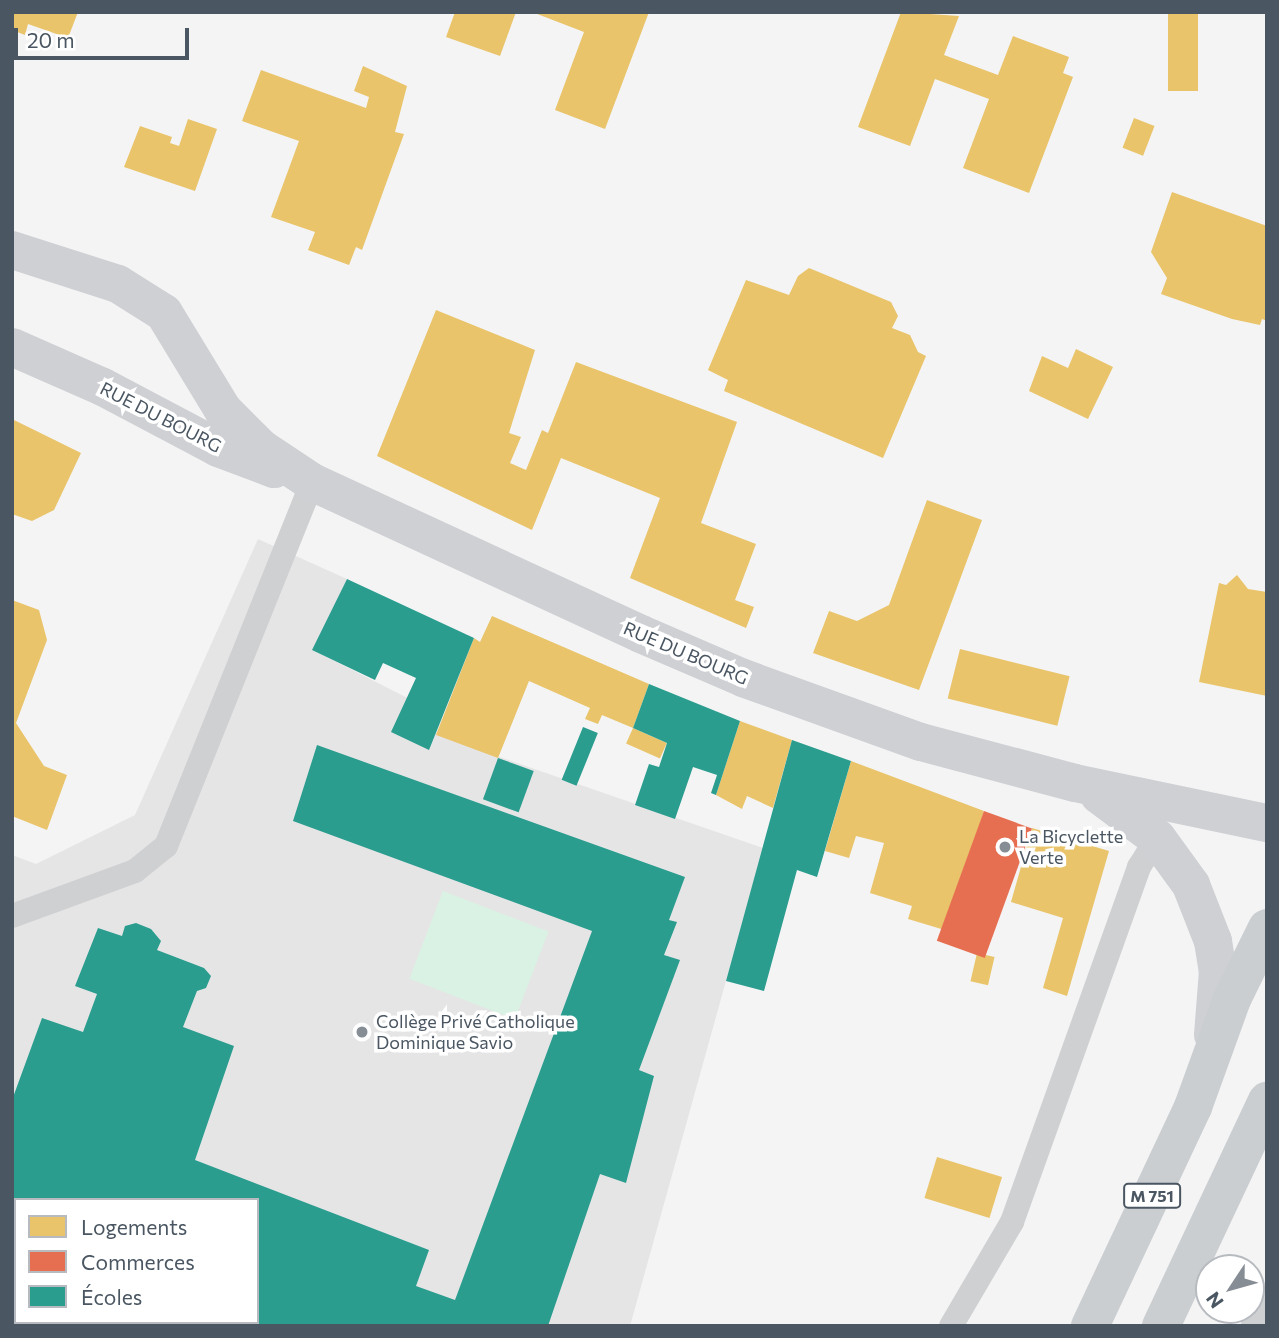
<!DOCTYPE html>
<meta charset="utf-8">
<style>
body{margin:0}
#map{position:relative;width:1279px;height:1338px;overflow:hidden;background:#f4f4f4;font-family:Commissioner,sans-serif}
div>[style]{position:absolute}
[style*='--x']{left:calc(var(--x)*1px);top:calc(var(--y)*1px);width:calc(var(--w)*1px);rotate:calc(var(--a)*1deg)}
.education>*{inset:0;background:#e6e5e6}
.green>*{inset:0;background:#d9f2e3;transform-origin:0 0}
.homes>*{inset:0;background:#e9c46a;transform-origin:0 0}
.shops>*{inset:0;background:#e76f51;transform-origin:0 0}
.schools>*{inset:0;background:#2a9d8f;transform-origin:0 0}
.lane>*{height:24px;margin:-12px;padding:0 12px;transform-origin:12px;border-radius:12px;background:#ced0d2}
.street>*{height:38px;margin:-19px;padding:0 19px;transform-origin:19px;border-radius:19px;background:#ced0d2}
.secondary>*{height:38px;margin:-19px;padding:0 19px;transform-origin:19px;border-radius:19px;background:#ced0d4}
.primary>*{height:38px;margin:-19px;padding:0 19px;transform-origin:19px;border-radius:19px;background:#caced1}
.dots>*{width:19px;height:19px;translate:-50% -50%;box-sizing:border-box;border:4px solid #fff;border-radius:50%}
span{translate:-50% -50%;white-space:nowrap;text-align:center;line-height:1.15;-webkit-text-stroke:7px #fff;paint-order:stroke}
.shield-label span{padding:2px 5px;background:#fff;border:2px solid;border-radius:5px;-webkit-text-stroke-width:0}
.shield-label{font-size:16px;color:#4a5661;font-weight:700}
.street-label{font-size:18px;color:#4a5661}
.poi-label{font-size:18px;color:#4a5661}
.left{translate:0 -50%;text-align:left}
.frame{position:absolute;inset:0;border:14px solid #4a5661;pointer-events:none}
.legend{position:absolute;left:14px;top:1198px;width:245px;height:126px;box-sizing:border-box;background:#fff;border:2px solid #b7bbc0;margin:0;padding:9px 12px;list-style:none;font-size:21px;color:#4a5661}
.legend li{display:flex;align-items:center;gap:14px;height:35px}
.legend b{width:35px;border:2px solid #b7bbc0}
.north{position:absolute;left:1195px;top:1254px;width:70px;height:70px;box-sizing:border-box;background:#fff;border:2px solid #b7bbc0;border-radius:50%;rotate:234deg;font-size:19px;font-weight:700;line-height:28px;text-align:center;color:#4a5661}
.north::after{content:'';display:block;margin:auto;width:24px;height:32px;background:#868d94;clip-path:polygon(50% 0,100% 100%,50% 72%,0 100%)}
.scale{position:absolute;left:14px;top:28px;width:175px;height:32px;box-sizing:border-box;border:4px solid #4a5661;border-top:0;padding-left:9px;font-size:21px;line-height:24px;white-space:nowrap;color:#4a5661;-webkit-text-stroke:5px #fff;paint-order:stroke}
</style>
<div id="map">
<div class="education">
<i style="clip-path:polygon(evenodd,258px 539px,347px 579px,313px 650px,443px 716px,436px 735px,763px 848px,630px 1326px,12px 1326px,12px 855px,36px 864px,135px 815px,258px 539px,16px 1200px,257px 1200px,257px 1322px,16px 1322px,16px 1200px)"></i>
</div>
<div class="green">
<i style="left:443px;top:891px;width:113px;height:94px;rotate:21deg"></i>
</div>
<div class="homes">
<i style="clip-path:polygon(12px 12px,78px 12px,68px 38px,28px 24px,25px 35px,12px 30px)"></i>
<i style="clip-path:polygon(455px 12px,516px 12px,500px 56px,446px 37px)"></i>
<i style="clip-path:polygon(532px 12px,649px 12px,605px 129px,555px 110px,584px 32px)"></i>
<i style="clip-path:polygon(901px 12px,959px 16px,944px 55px,998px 75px,1013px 36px,1069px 57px,1063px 73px,1073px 77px,1029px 193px,963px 168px,989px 99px,935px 79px,910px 146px,858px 127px)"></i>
<i style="left:1168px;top:12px;width:30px;height:79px"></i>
<i style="clip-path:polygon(363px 66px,407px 86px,395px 132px,404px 134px,362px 250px,356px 247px,349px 265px,308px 250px,315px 232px,271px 217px,299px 141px,242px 121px,261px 70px,366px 108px,369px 97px,354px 91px)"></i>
<i style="left:1134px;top:118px;width:22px;height:32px;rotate:21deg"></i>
<i style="clip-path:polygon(188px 119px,217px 129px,195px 191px,124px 167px,140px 126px,172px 137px,170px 143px,179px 146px)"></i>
<i style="clip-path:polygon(1172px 192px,1267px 226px,1267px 321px,1262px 319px,1260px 325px,1232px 319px,1161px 294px,1167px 278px,1151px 252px)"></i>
<i style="clip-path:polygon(809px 268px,891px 302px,898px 316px,892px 328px,910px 335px,918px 352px,926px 356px,883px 458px,724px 391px,728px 380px,708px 370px,746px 280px,789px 295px,798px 276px)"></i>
<i style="clip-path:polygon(436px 310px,535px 350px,509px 433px,521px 437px,510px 463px,526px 470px,542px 430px,548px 433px,576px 362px,737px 422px,701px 523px,756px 544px,735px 600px,754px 607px,746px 628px,630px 578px,660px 498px,561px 458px,532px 530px,377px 456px)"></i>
<i style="clip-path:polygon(1076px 349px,1113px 367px,1088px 419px,1029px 391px,1042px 356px,1068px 368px)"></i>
<i style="clip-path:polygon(12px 419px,81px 453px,54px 510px,32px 521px,12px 514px)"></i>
<i style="clip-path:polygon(927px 500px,982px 520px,919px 690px,813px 653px,829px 611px,857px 621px,889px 605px)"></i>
<i style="clip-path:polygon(1237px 575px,1248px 589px,1267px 592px,1267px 696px,1199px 682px,1219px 583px,1226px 585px)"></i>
<i style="clip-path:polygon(12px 600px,39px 610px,47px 640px,16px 723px,44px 766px,67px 775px,47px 830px,12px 816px)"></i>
<i style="clip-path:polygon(492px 616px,649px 684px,633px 728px,602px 715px,598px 724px,585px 719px,590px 708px,529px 681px,498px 758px,436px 735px,474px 638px,480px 642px)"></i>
<i style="left:960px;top:649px;width:113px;height:51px;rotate:14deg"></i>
<i style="clip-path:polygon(740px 721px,792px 740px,773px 808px,747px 796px,742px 809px,716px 795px)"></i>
<i style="left:633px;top:728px;width:37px;height:17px;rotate:24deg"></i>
<i style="clip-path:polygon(851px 761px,984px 811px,948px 931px,908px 919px,912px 906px,870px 893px,884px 843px,856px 836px,849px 858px,825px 851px)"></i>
<i style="clip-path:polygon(1032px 828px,1109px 851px,1067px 996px,1043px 988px,1063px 918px,1011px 902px)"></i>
<i style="left:977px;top:953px;width:18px;height:29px;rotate:13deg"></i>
<i style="left:937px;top:1157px;width:68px;height:43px;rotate:17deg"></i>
</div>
<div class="shops">
<i style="left:984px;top:811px;width:51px;height:138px;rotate:20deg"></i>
</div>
<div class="schools">
<i style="clip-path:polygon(347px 579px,474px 638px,429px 750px,391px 732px,416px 678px,383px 663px,375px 680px,312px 650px)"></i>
<i style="clip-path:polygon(649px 684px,740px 721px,716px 795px,711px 793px,717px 775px,693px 767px,675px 819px,635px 805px,649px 764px,659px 767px,667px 743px,633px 728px)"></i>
<i style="left:583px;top:727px;width:16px;height:57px;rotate:22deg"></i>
<i style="clip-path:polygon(792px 740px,851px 761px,817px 877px,797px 870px,764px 991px,726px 981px)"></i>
<i style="clip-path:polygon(317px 745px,685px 877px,669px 920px,677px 922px,664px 955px,680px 960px,639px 1070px,654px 1076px,626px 1183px,600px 1174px,548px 1326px,12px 1326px,15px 1223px,16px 1322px,257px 1322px,257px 1200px,16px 1200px,16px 1209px,12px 1207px,12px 1100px,42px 1018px,83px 1032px,97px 994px,75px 986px,98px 928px,122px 936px,125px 926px,136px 923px,151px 929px,161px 941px,157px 950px,204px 968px,211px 976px,206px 988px,197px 991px,183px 1027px,234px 1046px,195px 1160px,429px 1250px,416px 1286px,455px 1300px,592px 931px,293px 821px)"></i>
<i style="left:498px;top:758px;width:38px;height:44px;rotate:20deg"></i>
</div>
<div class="lane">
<i style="--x:12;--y:916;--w:131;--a:-20.1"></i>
<i style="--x:135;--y:871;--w:40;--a:-39"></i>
<i style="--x:166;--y:846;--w:392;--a:-68.1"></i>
<i style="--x:951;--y:1326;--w:121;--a:-59.6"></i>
<i style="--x:1012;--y:1222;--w:377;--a:-70.3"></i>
<i style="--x:1139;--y:867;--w:34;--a:-58"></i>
</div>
<div class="street">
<i style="--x:1260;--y:1326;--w:17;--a:-65"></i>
</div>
<div class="secondary">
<i style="--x:12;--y:250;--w:111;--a:17.8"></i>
<i style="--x:118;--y:284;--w:54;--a:32.2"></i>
<i style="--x:164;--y:313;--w:114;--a:58.7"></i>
<i style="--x:223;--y:410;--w:54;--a:45"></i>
<i style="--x:261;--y:448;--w:61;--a:33.7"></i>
<i style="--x:312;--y:482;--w:362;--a:24.8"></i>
<i style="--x:641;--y:634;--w:111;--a:23.3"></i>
<i style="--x:743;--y:678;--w:189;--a:19.8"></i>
<i style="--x:921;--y:742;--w:159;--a:14.9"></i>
<i style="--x:1075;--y:783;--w:196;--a:11.8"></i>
<i style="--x:12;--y:347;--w:99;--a:23.7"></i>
<i style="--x:103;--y:387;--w:130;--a:27.9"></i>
<i style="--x:218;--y:448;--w:60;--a:20.6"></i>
<i style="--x:1099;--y:795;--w:72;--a:36.6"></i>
<i style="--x:1157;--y:838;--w:58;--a:54.1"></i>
<i style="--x:1191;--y:885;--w:60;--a:68.6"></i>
<i style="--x:1213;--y:941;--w:30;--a:81"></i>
<i style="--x:1218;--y:971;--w:64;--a:94.5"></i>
</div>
<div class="primary">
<i style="--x:1090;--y:1326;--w:242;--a:-64.8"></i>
<i style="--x:1193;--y:1107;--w:115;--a:-70.1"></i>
<i style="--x:1232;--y:999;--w:79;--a:-63.8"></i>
<i style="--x:1161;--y:1326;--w:249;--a:-64.8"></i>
</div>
<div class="dots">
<i style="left:1005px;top:847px;background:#868d94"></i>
<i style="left:362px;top:1032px;background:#868d94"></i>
</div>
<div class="shield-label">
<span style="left:1152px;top:1196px">M 751</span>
</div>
<div class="street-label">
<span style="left:161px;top:417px;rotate:27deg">RUE DU BOURG</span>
<span style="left:686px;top:653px;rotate:23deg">RUE DU BOURG</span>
</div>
<div class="poi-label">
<span class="left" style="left:1019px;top:847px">La Bicyclette<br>Verte</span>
<span class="left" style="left:376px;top:1032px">Collège Privé Catholique<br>Dominique Savio</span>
</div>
<div class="frame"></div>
<ul class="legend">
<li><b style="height:19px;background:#e9c46a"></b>Logements</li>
<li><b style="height:19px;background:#e76f51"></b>Commerces</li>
<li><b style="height:19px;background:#2a9d8f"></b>Écoles</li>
</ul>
<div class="north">N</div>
<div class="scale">20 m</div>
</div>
